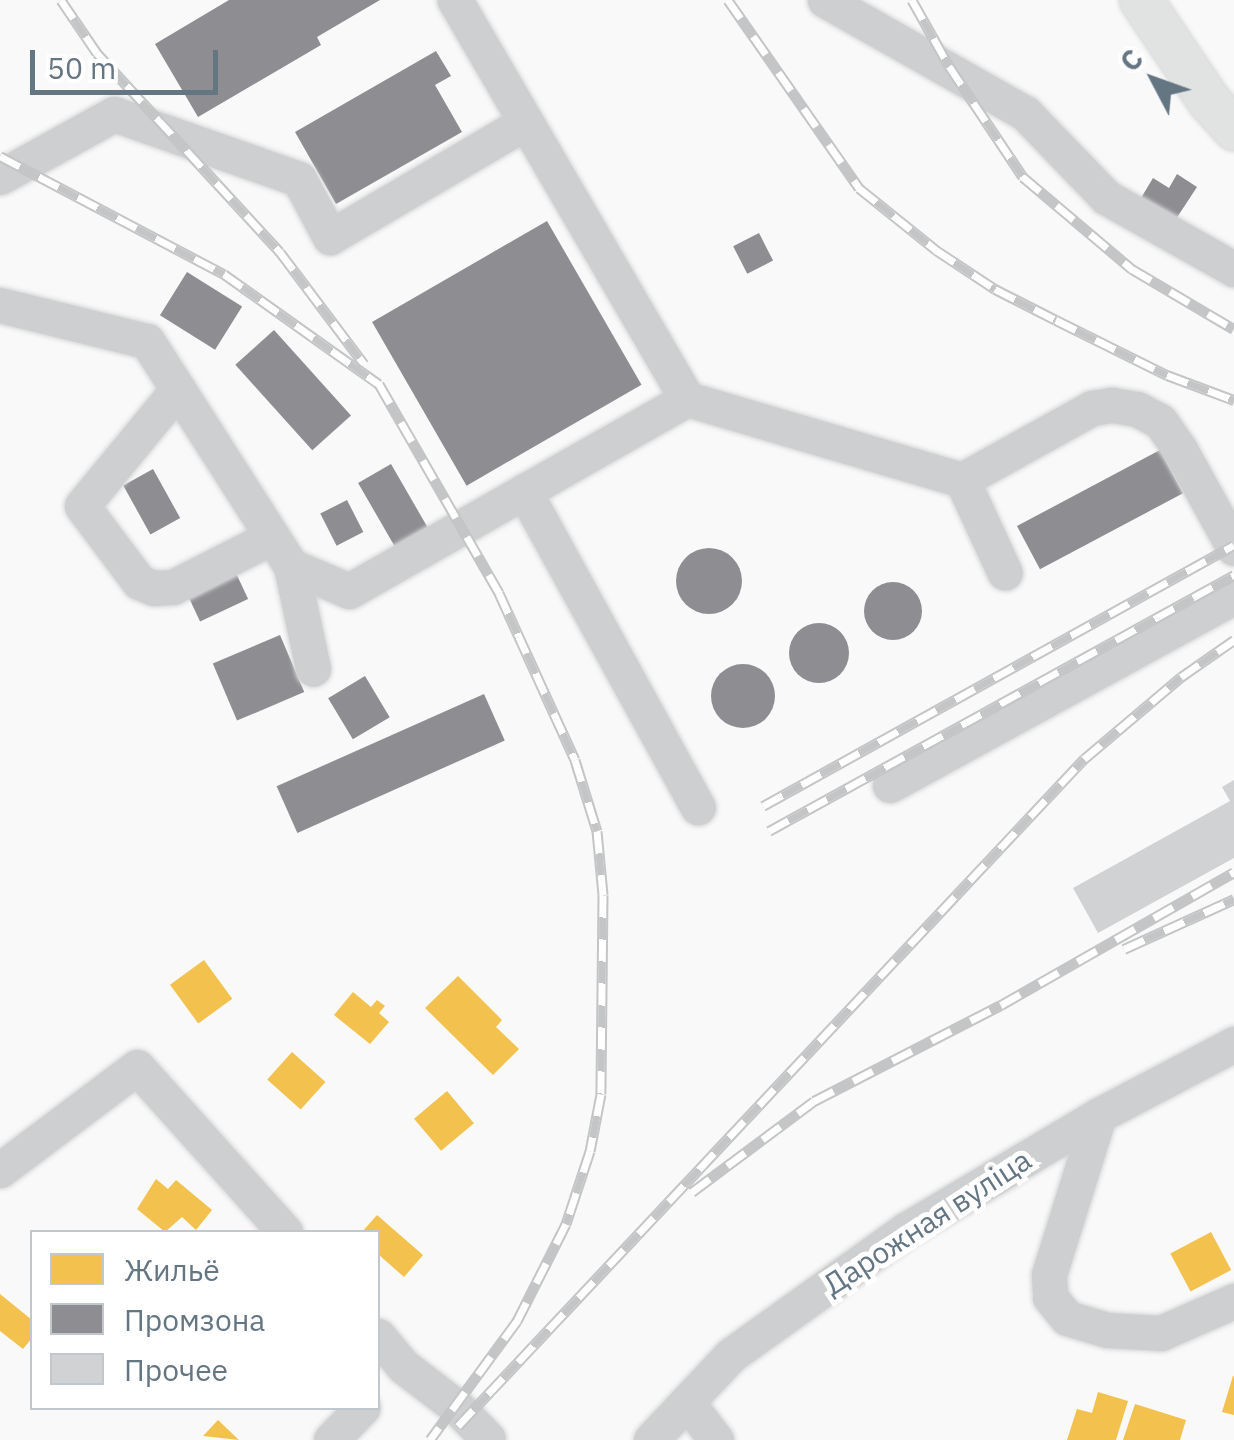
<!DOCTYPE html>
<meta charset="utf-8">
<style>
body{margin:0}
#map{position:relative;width:1234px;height:1440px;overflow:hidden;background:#f9f9f9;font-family:"IBM Plex Sans",sans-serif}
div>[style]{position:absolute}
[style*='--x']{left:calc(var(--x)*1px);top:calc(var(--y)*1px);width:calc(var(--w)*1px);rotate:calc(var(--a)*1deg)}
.homes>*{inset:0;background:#f2c14e;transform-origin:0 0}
.industry>*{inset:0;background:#8d8d92;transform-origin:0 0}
.round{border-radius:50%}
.building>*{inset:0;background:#d0d2d3}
.roads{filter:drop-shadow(0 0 2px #d5d6d7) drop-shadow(0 0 2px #d5d6d7)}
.minor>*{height:35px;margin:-17.5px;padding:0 17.5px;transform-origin:17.5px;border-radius:17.5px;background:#cecfd0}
.major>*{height:42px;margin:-21px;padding:0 21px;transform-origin:21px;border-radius:21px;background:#e1e2e2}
.rail>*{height:11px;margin-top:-5.5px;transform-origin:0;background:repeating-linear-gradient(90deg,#fff 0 22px,#c3c5c6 0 44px);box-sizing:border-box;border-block:2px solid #c3c5c6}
span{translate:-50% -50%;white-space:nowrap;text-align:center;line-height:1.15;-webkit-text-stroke:10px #fff;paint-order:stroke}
.street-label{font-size:30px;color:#657683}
.legend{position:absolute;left:30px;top:1230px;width:350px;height:180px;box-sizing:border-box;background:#fff;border:2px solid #c1c8cd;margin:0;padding:12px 18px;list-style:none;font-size:30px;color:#657683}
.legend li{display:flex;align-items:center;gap:20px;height:50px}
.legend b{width:50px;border:2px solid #c1c8cd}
.north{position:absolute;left:1104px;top:30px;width:100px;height:100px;-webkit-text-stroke:8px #fff;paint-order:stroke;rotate:311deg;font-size:28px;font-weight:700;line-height:40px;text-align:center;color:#657683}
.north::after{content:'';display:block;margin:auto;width:35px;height:45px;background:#657683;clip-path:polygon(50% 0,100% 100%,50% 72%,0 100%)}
.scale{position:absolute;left:30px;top:50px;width:188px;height:45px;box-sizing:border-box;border:5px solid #657683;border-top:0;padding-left:12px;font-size:30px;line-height:35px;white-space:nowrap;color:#657683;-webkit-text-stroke:8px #fff;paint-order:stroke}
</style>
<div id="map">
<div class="homes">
<i style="left:204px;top:960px;width:48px;height:42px;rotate:54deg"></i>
<i style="clip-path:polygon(458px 976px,502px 1020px,496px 1027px,519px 1049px,493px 1075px,425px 1008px)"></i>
<i style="clip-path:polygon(353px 992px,371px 1007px,377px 1000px,385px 1006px,379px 1013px,389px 1022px,370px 1044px,334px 1015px)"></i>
<i style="left:292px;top:1052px;width:45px;height:37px;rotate:42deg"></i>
<i style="left:447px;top:1091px;width:42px;height:43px;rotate:50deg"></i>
<i style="clip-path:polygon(156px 1179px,168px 1189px,176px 1180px,212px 1210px,196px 1230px,182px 1217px,165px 1232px,137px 1209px)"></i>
<i style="clip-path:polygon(377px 1215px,423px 1255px,404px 1277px,378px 1254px,378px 1232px,362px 1232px)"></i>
<i style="left:1211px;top:1232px;width:43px;height:46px;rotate:62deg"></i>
<i style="clip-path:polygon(0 1294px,32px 1320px,32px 1338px,23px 1349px,0 1331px)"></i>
<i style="clip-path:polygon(1233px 1376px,1234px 1376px,1234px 1415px,1222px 1412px)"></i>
<i style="clip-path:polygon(1098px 1392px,1128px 1401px,1116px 1440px,1067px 1440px,1077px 1409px,1092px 1413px)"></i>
<i style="clip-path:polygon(1135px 1404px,1186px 1420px,1180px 1440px,1123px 1440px)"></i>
<i style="clip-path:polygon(218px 1420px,239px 1440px,203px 1436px)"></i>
</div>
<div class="industry">
<i style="clip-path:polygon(229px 0,380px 0,317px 37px,321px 45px,198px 117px,155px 44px)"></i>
<i style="clip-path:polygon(436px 51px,451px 76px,435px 85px,462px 132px,336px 204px,295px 132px)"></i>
<i style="clip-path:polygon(1177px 174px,1197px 187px,1172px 225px,1138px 203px,1153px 178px,1169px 188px)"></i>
<i style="left:547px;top:221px;width:189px;height:202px;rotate:60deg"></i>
<i style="left:759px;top:233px;width:31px;height:29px;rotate:63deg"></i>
<i style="left:187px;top:272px;width:65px;height:51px;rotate:32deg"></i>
<i style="left:274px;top:330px;width:115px;height:52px;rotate:48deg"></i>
<i style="left:1160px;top:450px;width:49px;height:162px;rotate:62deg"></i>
<i style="left:391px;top:464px;width:80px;height:38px;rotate:60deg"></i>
<i style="left:153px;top:469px;width:56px;height:34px;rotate:61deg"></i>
<i style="left:347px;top:500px;width:36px;height:30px;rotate:63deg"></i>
<i class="round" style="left:676px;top:548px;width:66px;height:66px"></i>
<i style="left:235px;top:571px;width:31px;height:53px;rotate:65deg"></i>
<i class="round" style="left:864px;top:582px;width:58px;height:58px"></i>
<i class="round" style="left:789px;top:623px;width:60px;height:60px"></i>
<i style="left:280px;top:635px;width:62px;height:73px;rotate:67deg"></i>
<i class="round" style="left:711px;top:664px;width:64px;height:64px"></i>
<i style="left:365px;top:676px;width:48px;height:43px;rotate:59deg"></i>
<i style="left:484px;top:694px;width:51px;height:227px;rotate:66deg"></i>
</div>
<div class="building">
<i style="clip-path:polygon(1234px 780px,1234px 858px,1098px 933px,1073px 888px,1230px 801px,1222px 787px)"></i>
</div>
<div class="roads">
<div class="minor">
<i style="--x:825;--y:0;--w:230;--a:29.5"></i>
<i style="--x:1025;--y:113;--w:117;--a:46"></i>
<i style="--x:1106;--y:197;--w:147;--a:29.4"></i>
<i style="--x:0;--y:177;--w:130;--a:-28.9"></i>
<i style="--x:114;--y:114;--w:196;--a:19.4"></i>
<i style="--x:299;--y:179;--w:66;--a:61.9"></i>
<i style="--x:330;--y:237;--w:227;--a:-30.4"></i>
<i style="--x:0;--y:305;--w:151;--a:13.8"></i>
<i style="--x:147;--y:341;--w:267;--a:57.4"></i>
<i style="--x:291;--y:566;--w:105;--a:77.9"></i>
<i style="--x:178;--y:389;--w:151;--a:129.4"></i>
<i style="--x:82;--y:506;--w:95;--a:53.1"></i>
<i style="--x:139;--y:582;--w:16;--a:22"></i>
<i style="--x:154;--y:588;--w:19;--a:-3"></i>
<i style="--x:173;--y:587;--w:111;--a:-26.8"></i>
<i style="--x:687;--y:399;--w:287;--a:16.4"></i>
<i style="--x:962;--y:480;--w:102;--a:65.2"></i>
<i style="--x:962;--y:480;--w:149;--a:-29"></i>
<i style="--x:1092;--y:408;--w:20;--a:-9"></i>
<i style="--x:1112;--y:405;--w:25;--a:9"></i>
<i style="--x:1137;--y:409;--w:26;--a:28"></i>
<i style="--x:1160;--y:421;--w:35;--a:55"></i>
<i style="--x:1180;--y:450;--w:112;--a:61.1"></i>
<i style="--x:524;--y:491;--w:361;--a:61.2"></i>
<i style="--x:291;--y:566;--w:63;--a:23.3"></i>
<i style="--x:349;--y:591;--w:389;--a:-29.6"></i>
<i style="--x:687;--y:399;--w:462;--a:-120.2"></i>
<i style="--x:890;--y:785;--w:392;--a:-28.7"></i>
<i style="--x:1099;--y:1115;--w:168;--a:107.4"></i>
<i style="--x:1049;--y:1275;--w:22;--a:87"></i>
<i style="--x:1050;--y:1297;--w:27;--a:51"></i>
<i style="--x:1067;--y:1318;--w:42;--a:16.7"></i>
<i style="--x:1107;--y:1330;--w:54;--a:3.2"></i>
<i style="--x:1161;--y:1333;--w:80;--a:-23.7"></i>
<i style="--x:0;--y:1170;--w:171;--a:-36.9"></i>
<i style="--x:137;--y:1067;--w:222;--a:48.1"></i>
<i style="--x:378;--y:1336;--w:39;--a:50"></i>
<i style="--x:403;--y:1366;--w:69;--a:37.4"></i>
<i style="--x:458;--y:1408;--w:43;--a:45.9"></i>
<i style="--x:687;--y:1402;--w:48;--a:52.7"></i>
<i style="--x:331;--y:1440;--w:45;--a:-45.9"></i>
<i style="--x:651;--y:1440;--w:117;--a:-46.7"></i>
<i style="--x:731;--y:1355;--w:216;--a:-35.6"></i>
<i style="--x:907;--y:1229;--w:223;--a:-30.7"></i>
<i style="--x:1099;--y:1115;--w:153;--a:-27.7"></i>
</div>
<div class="major">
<i style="--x:1141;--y:0;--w:122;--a:56"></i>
<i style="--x:1209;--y:101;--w:38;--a:48"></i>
</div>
</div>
<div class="rail">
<i style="--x:61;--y:0;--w:64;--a:55.8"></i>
<i style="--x:97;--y:53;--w:270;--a:47.4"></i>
<i style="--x:280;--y:252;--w:140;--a:53.1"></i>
<i style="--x:728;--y:0;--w:229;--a:55.1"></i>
<i style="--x:859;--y:188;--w:99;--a:38.8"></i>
<i style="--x:936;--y:250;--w:71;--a:33.5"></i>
<i style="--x:995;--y:289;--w:68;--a:26.9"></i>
<i style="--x:1056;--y:320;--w:124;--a:26.4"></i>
<i style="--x:1167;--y:375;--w:72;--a:20.5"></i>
<i style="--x:912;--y:0;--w:76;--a:60.7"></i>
<i style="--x:949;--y:66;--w:133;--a:56.3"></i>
<i style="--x:1023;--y:177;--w:143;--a:40.2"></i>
<i style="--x:1132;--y:269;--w:118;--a:30.5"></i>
<i style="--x:0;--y:156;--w:253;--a:27.8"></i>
<i style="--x:224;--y:274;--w:190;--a:35.4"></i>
<i style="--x:379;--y:384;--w:241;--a:60.1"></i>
<i style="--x:499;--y:593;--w:183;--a:65.5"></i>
<i style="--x:575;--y:760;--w:74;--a:72.8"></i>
<i style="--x:597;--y:831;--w:64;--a:84.6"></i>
<i style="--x:603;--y:895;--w:199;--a:90.6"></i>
<i style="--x:601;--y:1094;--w:58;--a:100.9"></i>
<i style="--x:590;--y:1151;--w:77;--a:108.2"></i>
<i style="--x:566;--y:1224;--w:109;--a:116.8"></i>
<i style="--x:517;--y:1321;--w:147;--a:126.2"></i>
<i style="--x:763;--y:806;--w:538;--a:-28.99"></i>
<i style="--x:769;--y:831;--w:531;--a:-28.83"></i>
<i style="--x:1124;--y:949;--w:121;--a:-24.4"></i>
<i style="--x:692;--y:1192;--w:152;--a:-36.7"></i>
<i style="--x:814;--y:1101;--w:210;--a:-27.2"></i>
<i style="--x:1001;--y:1005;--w:268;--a:-29.7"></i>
<i style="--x:458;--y:1426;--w:915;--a:-46.82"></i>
<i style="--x:1084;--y:759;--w:127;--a:-40.2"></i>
<i style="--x:1181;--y:677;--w:65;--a:-34.9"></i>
</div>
<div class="street-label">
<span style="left:927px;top:1222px;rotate:-33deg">Дарожная вуліца</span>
</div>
<ul class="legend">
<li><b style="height:28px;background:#f2c14e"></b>Жильё</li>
<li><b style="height:28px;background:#8d8d92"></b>Промзона</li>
<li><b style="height:28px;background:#d0d2d3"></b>Прочее</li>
</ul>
<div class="north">С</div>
<div class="scale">50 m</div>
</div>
